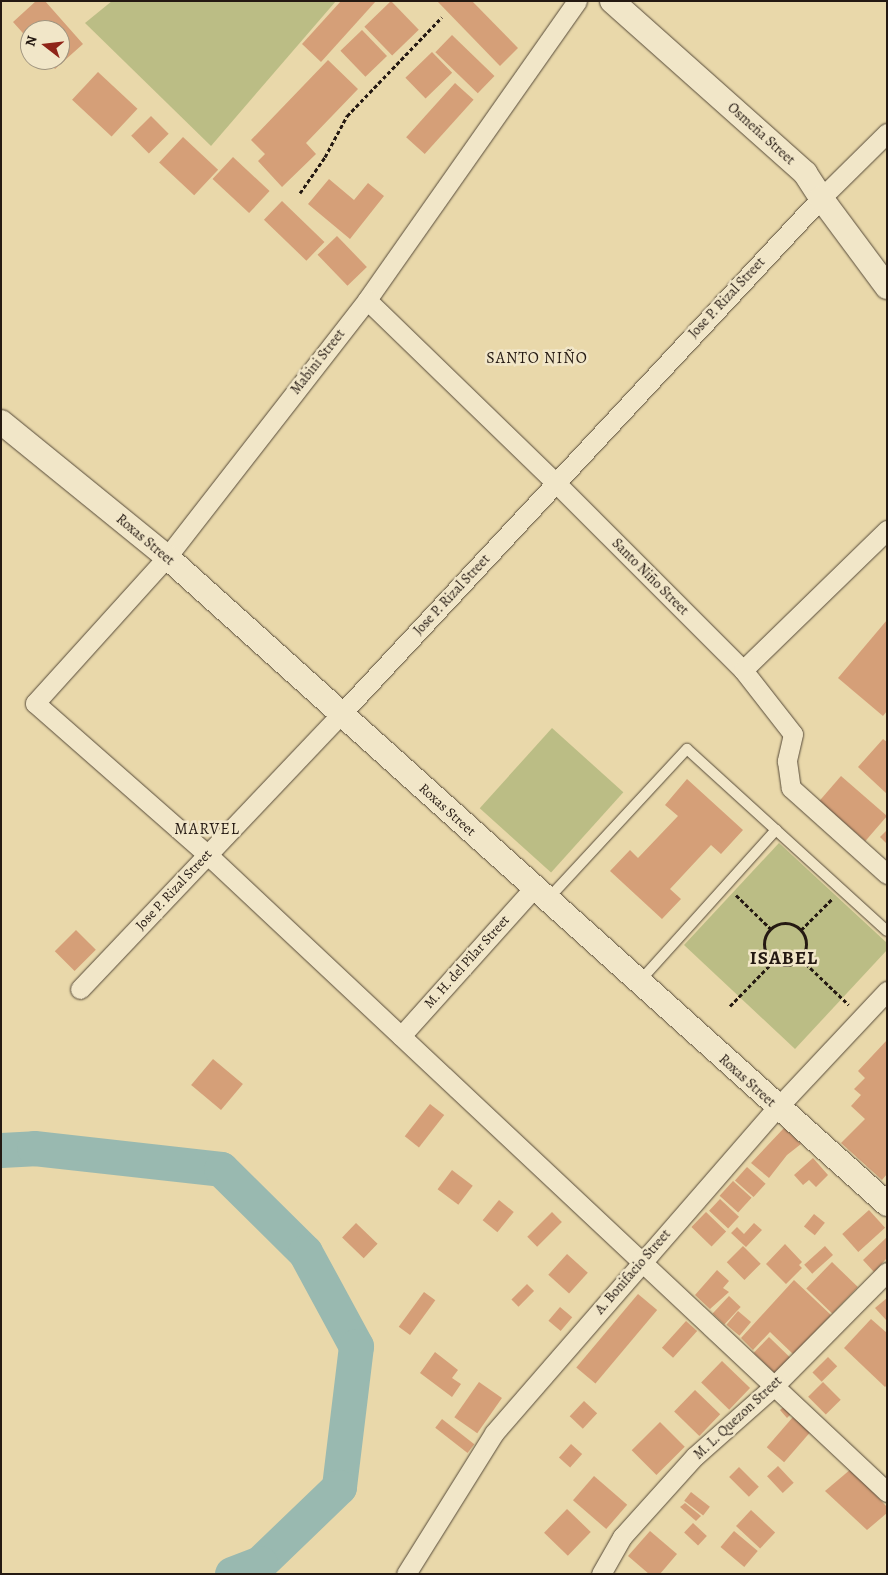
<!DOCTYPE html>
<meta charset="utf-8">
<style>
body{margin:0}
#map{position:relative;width:888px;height:1575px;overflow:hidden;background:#e9d8aa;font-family:Alegreya,serif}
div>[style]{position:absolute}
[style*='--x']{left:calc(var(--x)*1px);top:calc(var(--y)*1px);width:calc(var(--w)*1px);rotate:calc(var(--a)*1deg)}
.green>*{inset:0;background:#bbbd85;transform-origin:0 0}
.river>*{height:35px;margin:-17.5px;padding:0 17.5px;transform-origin:17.5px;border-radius:17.5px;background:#99b9b0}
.building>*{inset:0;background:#d59f78;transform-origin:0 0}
.path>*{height:3px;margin-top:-1.5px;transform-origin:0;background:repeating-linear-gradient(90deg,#241912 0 4px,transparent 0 6.5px)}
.path>.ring{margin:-1.5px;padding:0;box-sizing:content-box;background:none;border:3px solid #241912;border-radius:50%}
.roads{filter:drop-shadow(0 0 1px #554938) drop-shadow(0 0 1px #554938)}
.service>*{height:10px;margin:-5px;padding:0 5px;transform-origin:5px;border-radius:5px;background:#f1e6c8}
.minor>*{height:19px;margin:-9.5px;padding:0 9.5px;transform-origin:9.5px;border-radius:9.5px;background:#f1e6c8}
.tertiary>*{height:24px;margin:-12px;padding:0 12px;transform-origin:12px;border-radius:12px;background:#f1e6c8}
span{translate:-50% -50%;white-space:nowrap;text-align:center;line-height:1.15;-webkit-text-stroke:5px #f1e6c8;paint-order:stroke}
.street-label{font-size:14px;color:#241912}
.quarter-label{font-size:16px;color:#241912;letter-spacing:1px}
.district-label{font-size:19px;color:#241912;font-weight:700;letter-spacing:1px}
.frame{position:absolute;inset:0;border:2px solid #241912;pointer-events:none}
.north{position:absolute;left:20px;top:20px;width:50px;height:50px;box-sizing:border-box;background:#f1e6c8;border:1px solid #9f947f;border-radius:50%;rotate:286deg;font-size:14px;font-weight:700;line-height:20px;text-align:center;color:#241912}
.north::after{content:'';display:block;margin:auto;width:18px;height:22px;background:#8f2418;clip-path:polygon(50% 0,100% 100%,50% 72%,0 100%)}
</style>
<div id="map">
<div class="green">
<i style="clip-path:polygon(112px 1px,336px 1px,211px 146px,85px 23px)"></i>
<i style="left:552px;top:728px;width:96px;height:108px;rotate:42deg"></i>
<i style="clip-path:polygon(779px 843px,887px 943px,887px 950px,795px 1049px,684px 945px)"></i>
</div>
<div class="river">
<i style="--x:1;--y:1150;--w:33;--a:-3"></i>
<i style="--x:34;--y:1148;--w:188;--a:6.4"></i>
<i style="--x:221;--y:1169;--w:118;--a:44.7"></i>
<i style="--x:305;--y:1252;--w:107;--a:61.5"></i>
<i style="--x:356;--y:1346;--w:142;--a:96.9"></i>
<i style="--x:339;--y:1487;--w:110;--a:136.1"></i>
<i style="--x:260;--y:1563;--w:30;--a:159"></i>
</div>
<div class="building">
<i style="clip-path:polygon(36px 1px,45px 1px,83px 44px,55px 69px,47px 60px,60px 60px,60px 30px,30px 30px,30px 41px,13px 22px)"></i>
<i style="clip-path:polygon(341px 1px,376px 1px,321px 62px,302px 44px)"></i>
<i style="left:391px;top:1px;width:40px;height:37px;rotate:46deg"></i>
<i style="clip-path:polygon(437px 1px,472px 1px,518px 48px,500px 66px)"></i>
<i style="left:362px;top:30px;width:36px;height:30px;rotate:46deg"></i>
<i style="left:452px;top:35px;width:59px;height:24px;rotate:44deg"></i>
<i style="left:432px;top:52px;width:29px;height:37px;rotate:46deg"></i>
<i style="clip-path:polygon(328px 60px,358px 89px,306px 143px,316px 154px,282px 187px,258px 161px,265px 154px,251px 140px)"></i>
<i style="left:98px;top:72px;width:54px;height:38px;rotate:43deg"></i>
<i style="left:455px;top:83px;width:25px;height:73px;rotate:42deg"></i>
<i style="left:151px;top:116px;width:25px;height:28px;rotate:45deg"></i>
<i style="left:183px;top:137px;width:48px;height:35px;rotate:43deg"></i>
<i style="left:233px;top:157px;width:50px;height:30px;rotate:43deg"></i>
<i style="clip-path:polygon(329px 179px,354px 200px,368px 183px,384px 196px,350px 239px,308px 204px)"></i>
<i style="left:282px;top:201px;width:59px;height:26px;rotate:44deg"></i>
<i style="left:337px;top:236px;width:43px;height:27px;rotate:46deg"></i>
<i style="clip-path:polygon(887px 620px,887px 711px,883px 716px,838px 678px)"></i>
<i style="clip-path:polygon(883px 739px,887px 742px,887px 794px,858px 767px)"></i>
<i style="left:841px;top:776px;width:61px;height:33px;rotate:41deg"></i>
<i style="clip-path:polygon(687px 779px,743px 830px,721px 854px,711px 845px,670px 889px,681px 899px,662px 919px,610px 871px,630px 850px,638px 858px,678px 816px,665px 805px)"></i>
<i style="clip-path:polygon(887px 830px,887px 844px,880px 837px)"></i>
<i style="left:76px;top:930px;width:28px;height:30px;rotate:45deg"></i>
<i style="clip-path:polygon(887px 1040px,887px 1174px,882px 1180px,841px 1143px,865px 1119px,851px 1106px,861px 1095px,854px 1089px,865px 1078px,858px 1071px)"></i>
<i style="left:213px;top:1059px;width:39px;height:34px;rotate:40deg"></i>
<i style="left:430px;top:1104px;width:18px;height:41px;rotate:38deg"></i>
<i style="clip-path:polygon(784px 1128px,801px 1144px,787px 1155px,769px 1178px,751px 1163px)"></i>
<i style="clip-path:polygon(813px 1158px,828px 1175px,816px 1187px,809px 1180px,803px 1185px,794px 1175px)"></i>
<i style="left:747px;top:1167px;width:25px;height:18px;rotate:42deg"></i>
<i style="left:452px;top:1170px;width:26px;height:24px;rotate:37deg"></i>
<i style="left:733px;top:1181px;width:25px;height:20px;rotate:42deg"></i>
<i style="left:720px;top:1199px;width:26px;height:16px;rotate:43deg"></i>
<i style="left:499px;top:1200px;width:19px;height:26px;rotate:39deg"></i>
<i style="left:869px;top:1210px;width:24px;height:36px;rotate:48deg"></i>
<i style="left:552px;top:1212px;width:14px;height:35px;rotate:45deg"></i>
<i style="left:706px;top:1212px;width:28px;height:21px;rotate:44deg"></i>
<i style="left:814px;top:1214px;width:14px;height:16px;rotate:39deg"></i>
<i style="left:356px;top:1223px;width:30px;height:20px;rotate:44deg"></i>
<i style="clip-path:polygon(754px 1223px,762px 1230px,746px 1247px,731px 1233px,737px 1227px,744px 1234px)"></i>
<i style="clip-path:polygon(887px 1237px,887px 1258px,874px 1272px,863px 1260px)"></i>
<i style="clip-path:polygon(785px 1244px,802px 1262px,799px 1265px,802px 1268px,786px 1284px,766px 1264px)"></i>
<i style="left:743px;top:1246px;width:25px;height:23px;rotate:45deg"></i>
<i style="left:825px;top:1246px;width:12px;height:28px;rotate:48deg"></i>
<i style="left:567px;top:1254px;width:28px;height:28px;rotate:42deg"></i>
<i style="left:832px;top:1262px;width:36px;height:37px;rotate:44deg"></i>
<i style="clip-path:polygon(717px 1270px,729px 1281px,723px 1288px,729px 1292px,710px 1309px,695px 1295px)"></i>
<i style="clip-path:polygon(794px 1280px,831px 1315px,793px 1354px,770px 1332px,753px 1350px,741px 1338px)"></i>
<i style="left:527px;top:1284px;width:10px;height:22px;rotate:45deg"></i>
<i style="left:424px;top:1292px;width:14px;height:43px;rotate:36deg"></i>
<i style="left:638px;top:1294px;width:25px;height:96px;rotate:40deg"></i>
<i style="left:729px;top:1296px;width:16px;height:24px;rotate:43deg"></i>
<i style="clip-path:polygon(887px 1298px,887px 1321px,875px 1308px)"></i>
<i style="left:560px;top:1307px;width:16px;height:18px;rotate:40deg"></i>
<i style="left:738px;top:1311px;width:17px;height:18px;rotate:40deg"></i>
<i style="clip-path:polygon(871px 1319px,887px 1333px,887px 1385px,885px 1387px,844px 1348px)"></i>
<i style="left:686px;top:1321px;width:15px;height:36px;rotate:42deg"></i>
<i style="left:769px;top:1337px;width:29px;height:22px;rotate:44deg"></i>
<i style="clip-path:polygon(435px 1352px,458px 1370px,452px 1378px,461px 1384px,452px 1397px,420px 1373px)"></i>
<i style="left:828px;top:1357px;width:13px;height:22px;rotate:45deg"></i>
<i style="left:722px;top:1361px;width:39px;height:30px;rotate:44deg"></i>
<i style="left:479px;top:1382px;width:28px;height:43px;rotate:35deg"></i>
<i style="left:823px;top:1382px;width:25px;height:21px;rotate:45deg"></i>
<i style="left:695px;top:1390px;width:35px;height:30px;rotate:44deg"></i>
<i style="left:584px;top:1401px;width:18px;height:21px;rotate:43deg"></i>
<i style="clip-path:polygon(786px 1405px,793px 1412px,787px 1418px,780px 1410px)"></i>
<i style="left:793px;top:1417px;width:23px;height:40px;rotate:41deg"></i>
<i style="left:442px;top:1419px;width:41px;height:11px;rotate:38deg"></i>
<i style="left:660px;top:1422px;width:35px;height:40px;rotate:45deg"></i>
<i style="left:571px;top:1444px;width:15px;height:18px;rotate:42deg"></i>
<i style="left:778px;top:1466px;width:23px;height:15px;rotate:47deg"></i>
<i style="left:739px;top:1467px;width:28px;height:14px;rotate:45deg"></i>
<i style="clip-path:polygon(851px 1469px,887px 1507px,887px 1513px,867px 1530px,825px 1491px)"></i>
<i style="left:594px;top:1476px;width:44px;height:32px;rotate:41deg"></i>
<i style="left:691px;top:1492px;width:24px;height:11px;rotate:38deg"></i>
<i style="clip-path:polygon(685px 1503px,701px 1516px,696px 1521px,680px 1507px)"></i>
<i style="left:567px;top:1509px;width:33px;height:33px;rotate:44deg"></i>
<i style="left:751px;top:1510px;width:33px;height:22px;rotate:43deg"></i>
<i style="left:693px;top:1523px;width:19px;height:13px;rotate:43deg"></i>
<i style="clip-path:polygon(650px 1531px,677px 1554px,660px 1574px,649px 1574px,628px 1556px)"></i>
<i style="left:734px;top:1531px;width:31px;height:21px;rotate:40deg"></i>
</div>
<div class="path">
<i style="--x:300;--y:193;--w:44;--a:-55.2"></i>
<i style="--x:325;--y:157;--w:47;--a:-61.8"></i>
<i style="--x:347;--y:116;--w:137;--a:-46.2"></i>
<i style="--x:736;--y:895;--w:49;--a:44.2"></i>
<i class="ring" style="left:764px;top:923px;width:39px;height:39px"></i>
<i style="--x:801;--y:930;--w:44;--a:-45"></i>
<i style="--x:801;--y:959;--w:66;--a:43.8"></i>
<i style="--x:730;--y:1006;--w:62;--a:-45.7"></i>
</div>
<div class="roads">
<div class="service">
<i style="--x:547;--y:900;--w:206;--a:-47.2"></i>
<i style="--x:687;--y:749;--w:270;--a:42.3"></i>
<i style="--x:639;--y:982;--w:205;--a:-48"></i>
</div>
<div class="minor">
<i style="--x:577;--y:1;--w:365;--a:125.1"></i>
<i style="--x:367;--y:300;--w:326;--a:127.9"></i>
<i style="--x:167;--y:557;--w:197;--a:132.1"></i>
<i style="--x:35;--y:703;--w:230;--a:41.3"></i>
<i style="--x:208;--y:855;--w:931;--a:43.17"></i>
<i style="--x:367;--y:300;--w:263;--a:44.1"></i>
<i style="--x:556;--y:483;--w:264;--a:45"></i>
<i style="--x:743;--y:670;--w:81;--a:52"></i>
<i style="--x:793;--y:734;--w:28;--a:103"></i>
<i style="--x:787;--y:761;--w:27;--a:82"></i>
<i style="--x:791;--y:788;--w:129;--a:41.9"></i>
<i style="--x:743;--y:670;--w:201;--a:-44.2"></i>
<i style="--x:80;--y:989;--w:379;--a:-46.5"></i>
<i style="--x:341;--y:714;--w:705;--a:-47.07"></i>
<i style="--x:821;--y:198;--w:93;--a:-44.6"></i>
<i style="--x:401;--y:1036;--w:199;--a:-48.1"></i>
<i style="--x:406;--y:1574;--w:166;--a:-58"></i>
<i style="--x:494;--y:1433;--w:431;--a:-49"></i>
<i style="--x:777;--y:1108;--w:161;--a:-46.8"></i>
<i style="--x:601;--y:1574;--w:43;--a:-60.4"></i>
<i style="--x:622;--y:1537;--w:109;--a:-48"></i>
<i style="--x:695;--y:1456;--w:104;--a:-41.5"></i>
<i style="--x:773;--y:1387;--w:162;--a:-45.3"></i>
</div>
<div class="tertiary">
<i style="--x:612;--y:1;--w:259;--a:41.7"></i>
<i style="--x:805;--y:173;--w:30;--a:57"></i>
<i style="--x:821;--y:198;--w:111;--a:53.4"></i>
<i style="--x:1;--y:422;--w:214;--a:39.1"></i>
<i style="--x:167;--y:557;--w:968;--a:41.94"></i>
</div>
</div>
<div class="street-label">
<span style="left:761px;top:134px;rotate:42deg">Osmeña Street</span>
<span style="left:727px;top:298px;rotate:-47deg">Jose P. Rizal Street</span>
<span style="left:318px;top:362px;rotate:-52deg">Mabini Street</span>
<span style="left:145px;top:540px;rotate:40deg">Roxas Street</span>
<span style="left:650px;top:577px;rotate:45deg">Santo Niño Street</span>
<span style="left:452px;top:595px;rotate:-47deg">Jose P. Rizal Street</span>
<span style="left:447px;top:810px;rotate:42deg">Roxas Street</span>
<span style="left:174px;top:890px;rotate:-47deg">Jose P. Rizal Street</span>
<span style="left:467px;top:962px;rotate:-48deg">M. H. del Pilar Street</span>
<span style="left:747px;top:1081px;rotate:42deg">Roxas Street</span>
<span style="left:633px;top:1272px;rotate:-49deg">A. Bonifacio Street</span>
<span style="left:738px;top:1418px;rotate:-43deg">M. L. Quezon Street</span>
</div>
<div class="quarter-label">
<span style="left:537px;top:358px">SANTO NIÑO</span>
<span style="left:207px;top:829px">MARVEL</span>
</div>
<div class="district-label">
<span style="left:784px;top:959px">ISABEL</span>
</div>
<div class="frame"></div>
<div class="north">N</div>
</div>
